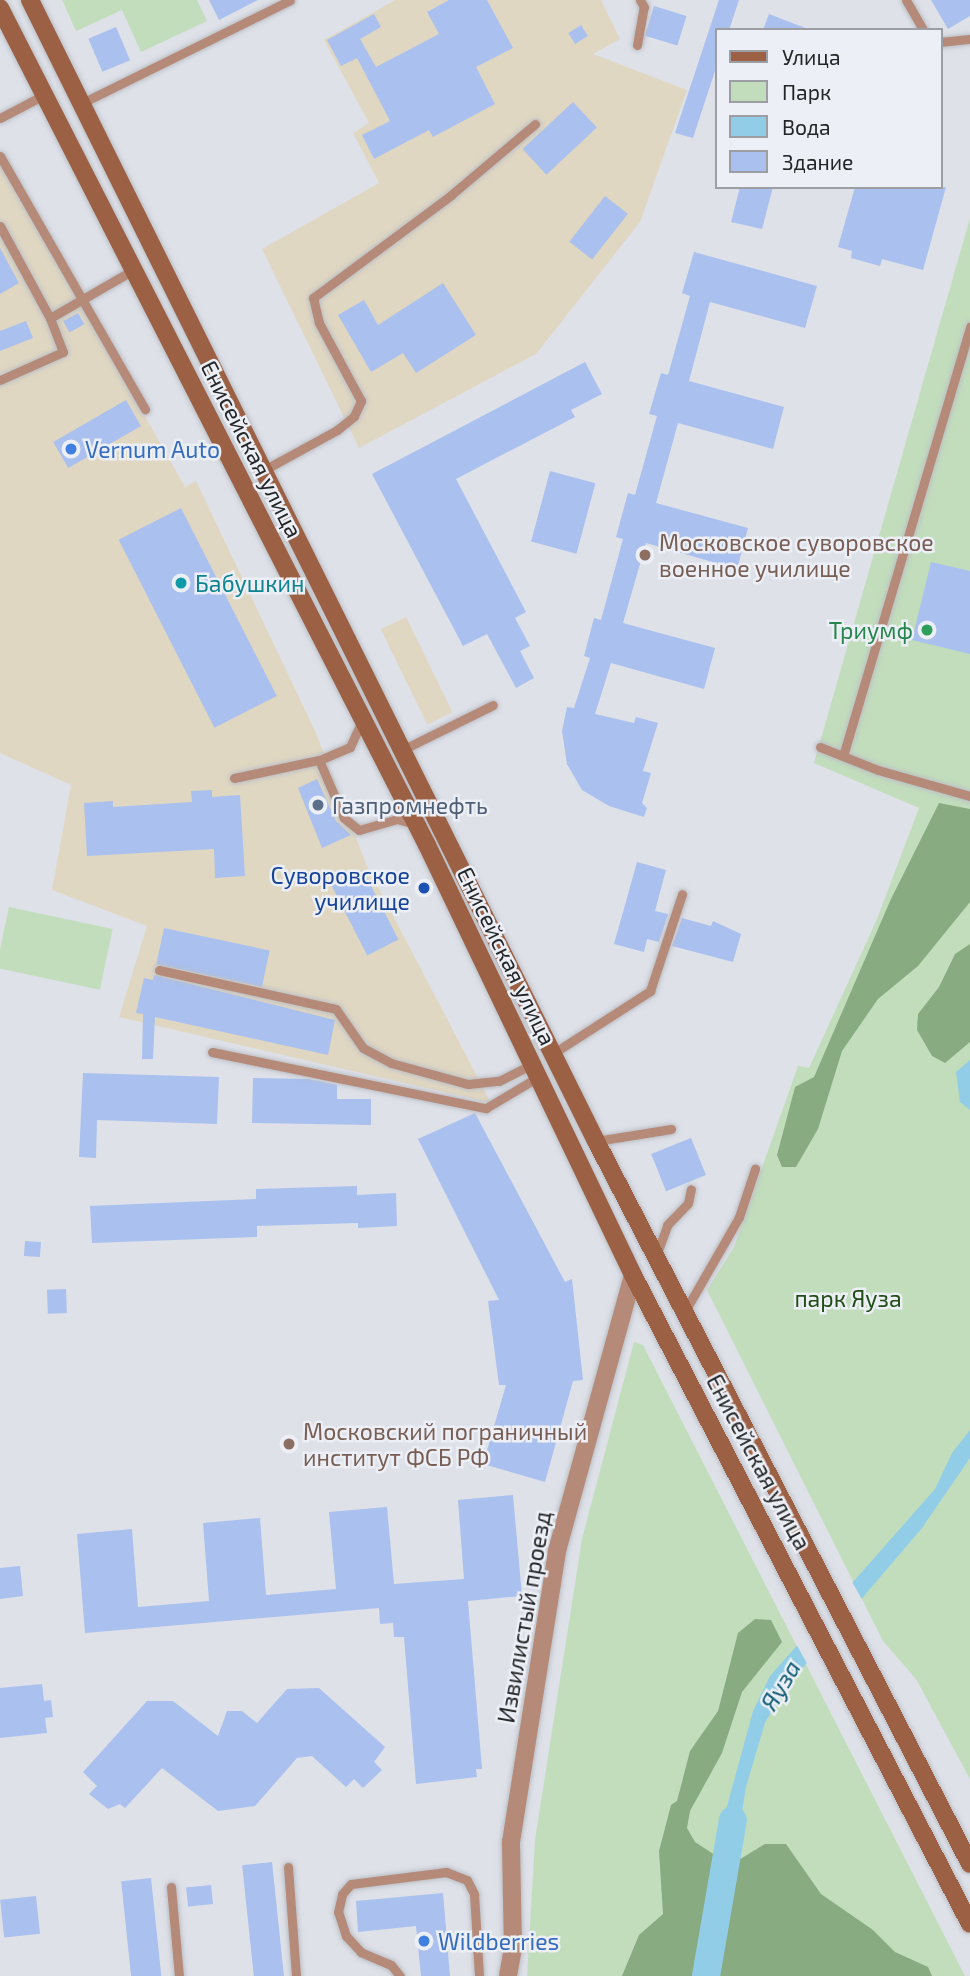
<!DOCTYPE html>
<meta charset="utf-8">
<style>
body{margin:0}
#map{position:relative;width:970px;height:1976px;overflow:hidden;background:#dee1e8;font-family:"Exo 2",sans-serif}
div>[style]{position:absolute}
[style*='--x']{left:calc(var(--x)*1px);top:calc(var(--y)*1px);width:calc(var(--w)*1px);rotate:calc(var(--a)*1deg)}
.industrial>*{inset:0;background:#e0d7c2;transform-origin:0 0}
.green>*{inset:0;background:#c2ddbc;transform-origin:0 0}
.forest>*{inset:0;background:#88ab81}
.water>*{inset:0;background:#92cde7}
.pier>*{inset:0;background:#dee1e8}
.river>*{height:28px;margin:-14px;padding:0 14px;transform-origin:14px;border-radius:14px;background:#92cde7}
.building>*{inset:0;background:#aac0ee;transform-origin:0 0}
.roads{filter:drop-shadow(0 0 2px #bcbfc5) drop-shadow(0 0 2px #bcbfc5)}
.lane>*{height:9px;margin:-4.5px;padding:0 4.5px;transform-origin:4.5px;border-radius:4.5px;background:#b58a78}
.street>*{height:18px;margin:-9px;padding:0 9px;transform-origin:9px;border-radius:9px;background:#b58a78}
.secondary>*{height:18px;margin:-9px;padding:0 9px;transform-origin:9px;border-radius:9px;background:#9c6044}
.dots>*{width:19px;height:19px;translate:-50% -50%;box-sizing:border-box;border:4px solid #eceff5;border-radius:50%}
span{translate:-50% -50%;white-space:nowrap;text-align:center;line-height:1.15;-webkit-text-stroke:5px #eceff5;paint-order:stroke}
.shop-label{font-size:23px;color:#366cbe}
.left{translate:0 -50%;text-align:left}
.street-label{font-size:23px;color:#232527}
.education-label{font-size:23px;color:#785e54}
.culture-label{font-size:23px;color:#0d838f}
.leisure-label{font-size:23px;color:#27864d}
.right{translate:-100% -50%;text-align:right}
.service-label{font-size:23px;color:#4e5e75}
.transit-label{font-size:23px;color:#164399}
.park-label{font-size:23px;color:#1f4d15}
.water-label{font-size:24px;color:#105c76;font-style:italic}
.legend{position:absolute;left:715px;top:28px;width:228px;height:161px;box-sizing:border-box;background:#eceff5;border:2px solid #9c9ea3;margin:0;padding:9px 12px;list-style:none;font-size:21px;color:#232527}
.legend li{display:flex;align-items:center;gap:14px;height:35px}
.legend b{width:35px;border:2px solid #9c9ea3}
</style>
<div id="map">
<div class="industrial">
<i style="clip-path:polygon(395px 0,601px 0,620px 39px,593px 54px,687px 90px,640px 222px,536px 354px,359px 448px,262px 249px,379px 183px,353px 133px,369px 123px,324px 40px)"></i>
<i style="clip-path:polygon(0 159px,185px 487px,196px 481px,316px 733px,366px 864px,491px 1103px,119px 1017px,147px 926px,52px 890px,71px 785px,0 753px)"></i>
<i style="left:406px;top:617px;width:106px;height:28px;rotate:64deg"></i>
</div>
<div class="green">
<i style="clip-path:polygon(62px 0,197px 0,207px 21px,141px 52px,122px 10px,76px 31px)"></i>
<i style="clip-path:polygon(970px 218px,970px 1779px,916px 1679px,883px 1641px,707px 1290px,734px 1247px,798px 1066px,809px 1068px,877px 919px,919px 808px,814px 763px)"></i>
<i style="left:9px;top:907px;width:106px;height:62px;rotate:12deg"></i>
<i style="clip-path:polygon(634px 1342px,643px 1345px,965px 1976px,527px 1976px,535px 1840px,582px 1539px)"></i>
</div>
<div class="forest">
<i style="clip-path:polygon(939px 803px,970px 809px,970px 902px,918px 966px,878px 999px,842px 1051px,818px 1129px,796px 1167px,782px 1167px,777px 1155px,795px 1087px,814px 1077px,891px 899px)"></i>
<i style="clip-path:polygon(970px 944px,970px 1042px,945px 1063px,932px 1056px,917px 1030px,918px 1014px,939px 987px,955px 954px)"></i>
<i style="clip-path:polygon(755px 1619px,771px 1620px,782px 1642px,742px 1692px,722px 1753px,690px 1811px,687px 1828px,695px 1842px,721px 1859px,737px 1861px,765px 1844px,786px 1844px,821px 1894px,873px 1930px,895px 1952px,928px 1967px,932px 1976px,622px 1976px,639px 1935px,663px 1914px,659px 1851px,671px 1805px,677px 1801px,690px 1751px,718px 1711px,738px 1633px)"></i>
</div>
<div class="water">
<i style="clip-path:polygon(970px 1060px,970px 1110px,960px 1102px,956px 1072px)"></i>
<i style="clip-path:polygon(970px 1430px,970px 1458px,922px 1528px,783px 1691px,765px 1723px,746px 1787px,735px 1857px,722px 1856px,716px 1852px,720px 1832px,753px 1711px,770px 1676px,935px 1489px,952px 1453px)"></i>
</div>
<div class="pier">
<i style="clip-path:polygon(850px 1578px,865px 1605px,810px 1669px,794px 1640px)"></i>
</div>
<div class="river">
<i style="--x:706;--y:1976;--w:158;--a:-80.2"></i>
</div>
<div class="building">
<i style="clip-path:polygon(209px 0,258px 0,219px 20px)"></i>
<i style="clip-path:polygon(449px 0,487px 0,513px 48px,476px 67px,495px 104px,433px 137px,429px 130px,374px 159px,362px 135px,390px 121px,357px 58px,341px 66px,327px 40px,374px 14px,381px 27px,360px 39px,376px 67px,439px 34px,427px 12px)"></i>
<i style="clip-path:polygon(719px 0,739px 0,729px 30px,716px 30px,716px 68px,693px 138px,675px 133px)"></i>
<i style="clip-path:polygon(931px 0,970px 0,970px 16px,948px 29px)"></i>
<i style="left:654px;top:6px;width:34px;height:31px;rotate:17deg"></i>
<i style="clip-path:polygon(769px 14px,808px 29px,808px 30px,763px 30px)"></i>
<i style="left:581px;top:25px;width:13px;height:15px;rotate:58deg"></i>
<i style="left:116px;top:27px;width:36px;height:30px;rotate:67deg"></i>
<i style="left:573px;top:102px;width:35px;height:69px;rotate:47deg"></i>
<i style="clip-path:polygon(740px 187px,773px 187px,762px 229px,731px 222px)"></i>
<i style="clip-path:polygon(855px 187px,946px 187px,923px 270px,882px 259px,880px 266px,851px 258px,852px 251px,838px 247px)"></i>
<i style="left:605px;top:196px;width:29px;height:58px;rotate:38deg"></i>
<i style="clip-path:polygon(0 248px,19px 283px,0 294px)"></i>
<i style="clip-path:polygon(694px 252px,817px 286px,805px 328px,710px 302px,689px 381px,784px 407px,773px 449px,678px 423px,656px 503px,748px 528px,737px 569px,646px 543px,623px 623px,715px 648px,704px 689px,611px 663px,595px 714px,634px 723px,636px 717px,658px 723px,643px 771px,651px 773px,642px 803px,647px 808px,644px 817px,609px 806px,582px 790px,567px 764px,562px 731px,567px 707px,574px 708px,590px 658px,584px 656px,594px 618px,601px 620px,623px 539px,616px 537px,628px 493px,635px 495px,657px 416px,649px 414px,661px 373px,668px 375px,690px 296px,682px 293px)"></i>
<i style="clip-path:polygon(443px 283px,476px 335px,416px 373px,403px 353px,371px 372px,338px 315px,364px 300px,378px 325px)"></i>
<i style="left:78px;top:313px;width:13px;height:17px;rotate:61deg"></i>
<i style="clip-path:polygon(26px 321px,33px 338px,0 351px,0 331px)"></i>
<i style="clip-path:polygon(585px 362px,602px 394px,571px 410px,575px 417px,456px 479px,526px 612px,515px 618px,530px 646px,520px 651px,534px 678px,516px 688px,487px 634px,463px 646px,372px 474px)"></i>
<i style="left:126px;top:400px;width:30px;height:84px;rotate:60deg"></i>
<i style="left:550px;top:471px;width:47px;height:73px;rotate:15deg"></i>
<i style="left:181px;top:508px;width:211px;height:70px;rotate:63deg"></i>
<i style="clip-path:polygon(931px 562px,970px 571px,970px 654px,912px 640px)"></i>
<i style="clip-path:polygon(317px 779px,336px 821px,351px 835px,322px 848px,298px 788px)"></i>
<i style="clip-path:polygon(212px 790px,212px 797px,240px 795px,245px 876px,215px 878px,214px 849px,87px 856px,84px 803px,113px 801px,113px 807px,192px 802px,191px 791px)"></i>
<i style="clip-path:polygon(637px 862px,666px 870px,655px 911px,668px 914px,659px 942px,647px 939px,644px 952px,614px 944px)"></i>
<i style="left:363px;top:870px;width:78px;height:35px;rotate:63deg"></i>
<i style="clip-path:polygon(682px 918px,711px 926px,713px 921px,741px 934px,733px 962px,672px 946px)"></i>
<i style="left:164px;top:928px;width:108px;height:37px;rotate:12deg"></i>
<i style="clip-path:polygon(154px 975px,335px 1020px,328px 1055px,155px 1017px,153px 1059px,142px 1059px,143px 1014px,136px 1013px,144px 978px,153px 980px)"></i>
<i style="clip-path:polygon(83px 1073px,219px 1077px,217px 1124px,97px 1120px,96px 1158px,79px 1157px)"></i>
<i style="clip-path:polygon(253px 1078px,309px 1079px,337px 1085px,337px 1099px,371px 1099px,371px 1125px,252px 1123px)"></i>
<i style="clip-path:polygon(475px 1113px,565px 1282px,572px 1279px,583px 1380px,573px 1381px,545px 1482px,483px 1464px,506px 1385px,499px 1385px,488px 1301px,499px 1300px,418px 1139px)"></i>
<i style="left:691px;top:1138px;width:40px;height:43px;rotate:68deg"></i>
<i style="clip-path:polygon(357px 1186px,357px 1195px,396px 1193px,397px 1226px,358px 1228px,358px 1223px,257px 1226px,257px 1237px,92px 1243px,90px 1206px,256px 1199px,256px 1189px)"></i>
<i style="left:25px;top:1241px;width:16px;height:15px;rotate:4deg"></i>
<i style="left:66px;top:1289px;width:24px;height:19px;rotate:88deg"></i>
<i style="clip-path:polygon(513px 1495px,522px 1596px,468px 1601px,482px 1769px,476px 1769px,477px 1777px,416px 1784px,404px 1637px,394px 1637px,393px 1623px,380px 1624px,379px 1608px,85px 1633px,77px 1534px,132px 1529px,138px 1607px,209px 1601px,203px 1523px,260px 1518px,266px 1595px,336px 1589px,329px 1512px,387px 1507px,394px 1584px,464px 1579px,458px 1500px)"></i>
<i style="clip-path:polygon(20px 1566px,23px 1596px,0 1599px,0 1568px)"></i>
<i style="clip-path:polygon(42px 1684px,44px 1701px,51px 1700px,53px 1717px,45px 1718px,47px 1733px,0 1738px,0 1688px)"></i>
<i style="clip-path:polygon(319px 1688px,385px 1747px,374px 1762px,382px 1770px,363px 1788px,354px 1779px,346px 1787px,312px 1756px,297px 1758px,255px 1806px,218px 1811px,162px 1768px,125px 1808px,120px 1804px,108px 1809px,89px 1794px,97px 1786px,83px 1772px,147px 1701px,173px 1701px,218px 1736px,227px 1711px,242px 1711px,257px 1723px,287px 1689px)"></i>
<i style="left:272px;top:1862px;width:115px;height:30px;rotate:84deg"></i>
<i style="left:151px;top:1878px;width:99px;height:30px;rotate:84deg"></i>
<i style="left:211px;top:1885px;width:19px;height:25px;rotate:84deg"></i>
<i style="clip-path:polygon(443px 1893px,450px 1976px,421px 1976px,416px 1926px,358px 1932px,356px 1901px)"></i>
<i style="left:36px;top:1896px;width:38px;height:36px;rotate:84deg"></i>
</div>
<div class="roads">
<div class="lane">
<i style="--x:906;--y:0;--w:34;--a:60"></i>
<i style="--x:940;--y:42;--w:30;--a:-6"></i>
<i style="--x:637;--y:45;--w:39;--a:-80"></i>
<i style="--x:644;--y:7;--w:8;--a:-120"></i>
<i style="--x:82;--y:103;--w:232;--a:-26.3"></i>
<i style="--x:0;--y:118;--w:50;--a:-27.6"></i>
<i style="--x:0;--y:156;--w:292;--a:60.2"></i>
<i style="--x:0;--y:226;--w:105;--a:61.5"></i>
<i style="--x:50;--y:318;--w:96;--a:-30"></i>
<i style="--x:0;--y:380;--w:69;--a:-24"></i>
<i style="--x:63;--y:352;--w:36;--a:-111"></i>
<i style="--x:264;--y:470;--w:83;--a:-28.7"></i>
<i style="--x:337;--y:430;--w:22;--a:-39"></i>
<i style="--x:354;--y:416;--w:17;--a:-65"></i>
<i style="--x:361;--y:401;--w:89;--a:-118.3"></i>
<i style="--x:319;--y:323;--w:26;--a:-103"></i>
<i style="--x:313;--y:298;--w:172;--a:-36.7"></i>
<i style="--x:451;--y:195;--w:110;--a:-40.2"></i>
<i style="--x:362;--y:721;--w:29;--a:115"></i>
<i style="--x:350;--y:747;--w:34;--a:157"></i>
<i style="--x:319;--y:760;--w:63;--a:66.7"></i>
<i style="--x:344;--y:818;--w:19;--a:39"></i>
<i style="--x:359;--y:830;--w:40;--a:-16"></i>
<i style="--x:397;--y:819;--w:18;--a:16"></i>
<i style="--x:820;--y:747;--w:62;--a:21.6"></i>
<i style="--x:878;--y:770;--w:96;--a:15.8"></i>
<i style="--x:404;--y:749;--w:99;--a:-26.3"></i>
<i style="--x:843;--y:756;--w:448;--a:-73.5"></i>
<i style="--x:234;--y:778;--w:87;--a:-12"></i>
<i style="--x:159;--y:970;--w:181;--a:12.4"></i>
<i style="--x:336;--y:1009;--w:47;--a:55.3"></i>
<i style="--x:363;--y:1048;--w:32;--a:28"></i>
<i style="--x:391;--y:1063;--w:80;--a:15.3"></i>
<i style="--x:468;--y:1084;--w:31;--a:-6"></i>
<i style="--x:499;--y:1081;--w:37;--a:-27"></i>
<i style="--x:212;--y:1052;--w:280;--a:11.6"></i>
<i style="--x:486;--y:1108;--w:61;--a:-30.8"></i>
<i style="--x:552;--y:1054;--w:117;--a:-32.7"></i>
<i style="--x:650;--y:991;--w:102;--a:-71.7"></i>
<i style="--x:596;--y:1141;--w:76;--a:-9.1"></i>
<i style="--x:656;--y:1256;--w:33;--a:-70"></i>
<i style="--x:667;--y:1225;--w:30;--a:-46"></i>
<i style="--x:688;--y:1203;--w:14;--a:-78"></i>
<i style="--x:685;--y:1311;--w:108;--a:-60.1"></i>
<i style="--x:739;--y:1217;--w:51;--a:-71.6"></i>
<i style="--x:288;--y:1867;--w:109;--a:85.8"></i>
<i style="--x:171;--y:1887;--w:89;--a:84.9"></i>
<i style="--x:400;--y:1976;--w:14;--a:-129"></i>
<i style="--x:391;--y:1965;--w:33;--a:-157"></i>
<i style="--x:361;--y:1952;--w:22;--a:-133"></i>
<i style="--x:346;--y:1936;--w:25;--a:-108"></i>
<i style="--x:338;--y:1912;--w:18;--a:-77"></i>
<i style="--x:342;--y:1894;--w:13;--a:-48"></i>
<i style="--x:351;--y:1884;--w:96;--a:-7.2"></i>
<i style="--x:446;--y:1872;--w:22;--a:21"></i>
<i style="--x:467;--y:1880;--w:16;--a:63"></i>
<i style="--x:474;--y:1894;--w:82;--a:86.5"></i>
</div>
<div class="street">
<i style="--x:508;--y:1976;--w:27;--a:-80"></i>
<i style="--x:513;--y:1949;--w:107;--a:-91.1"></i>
<i style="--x:511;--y:1842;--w:295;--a:-81"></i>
<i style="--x:557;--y:1551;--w:286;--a:-74.6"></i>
</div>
<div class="secondary">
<i style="--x:30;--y:0;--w:1274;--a:63.62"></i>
<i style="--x:596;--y:1141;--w:814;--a:62.65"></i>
<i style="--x:0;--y:8;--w:940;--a:62.97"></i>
<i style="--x:427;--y:845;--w:477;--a:64.4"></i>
<i style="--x:633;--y:1275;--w:731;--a:62.56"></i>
</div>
</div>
<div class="dots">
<i style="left:71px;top:449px;background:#3f7fe0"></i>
<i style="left:645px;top:555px;background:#8d6e63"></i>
<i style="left:181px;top:583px;background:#0f9aa8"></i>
<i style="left:927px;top:630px;background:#2e9e5b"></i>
<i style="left:318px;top:805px;background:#5c6f8a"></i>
<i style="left:424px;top:888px;background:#1a4fb4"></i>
<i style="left:289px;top:1444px;background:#8d6e63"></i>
<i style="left:424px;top:1941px;background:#3f7fe0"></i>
</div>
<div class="shop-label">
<span class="left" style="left:85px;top:449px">Vernum Auto</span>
<span class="left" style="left:438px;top:1941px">Wildberries</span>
</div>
<div class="street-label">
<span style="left:252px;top:449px;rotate:63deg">Енисейская улица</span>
<span style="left:507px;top:956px;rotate:64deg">Енисейская улица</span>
<span style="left:759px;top:1462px;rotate:62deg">Енисейская улица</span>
<span style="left:524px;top:1617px;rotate:-80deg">Извилистый проезд</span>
</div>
<div class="education-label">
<span class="left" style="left:659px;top:555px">Московское суворовское<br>военное училище</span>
<span class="left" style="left:303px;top:1444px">Московский пограничный<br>институт ФСБ РФ</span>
</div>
<div class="culture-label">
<span class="left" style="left:195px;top:583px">Бабушкин</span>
</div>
<div class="leisure-label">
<span class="right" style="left:913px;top:630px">Триумф</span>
</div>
<div class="service-label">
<span class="left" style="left:332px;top:805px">Газпромнефть</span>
</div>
<div class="transit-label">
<span class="right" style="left:410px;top:888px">Суворовское<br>училище</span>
</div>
<div class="park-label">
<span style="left:848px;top:1298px">парк Яуза</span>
</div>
<div class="water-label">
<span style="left:780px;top:1685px;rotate:-59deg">Яуза</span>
</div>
<ul class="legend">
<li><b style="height:9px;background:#9c6044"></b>Улица</li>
<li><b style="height:19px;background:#c2ddbc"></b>Парк</li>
<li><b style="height:19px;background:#92cde7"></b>Вода</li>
<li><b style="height:19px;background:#aac0ee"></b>Здание</li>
</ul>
</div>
